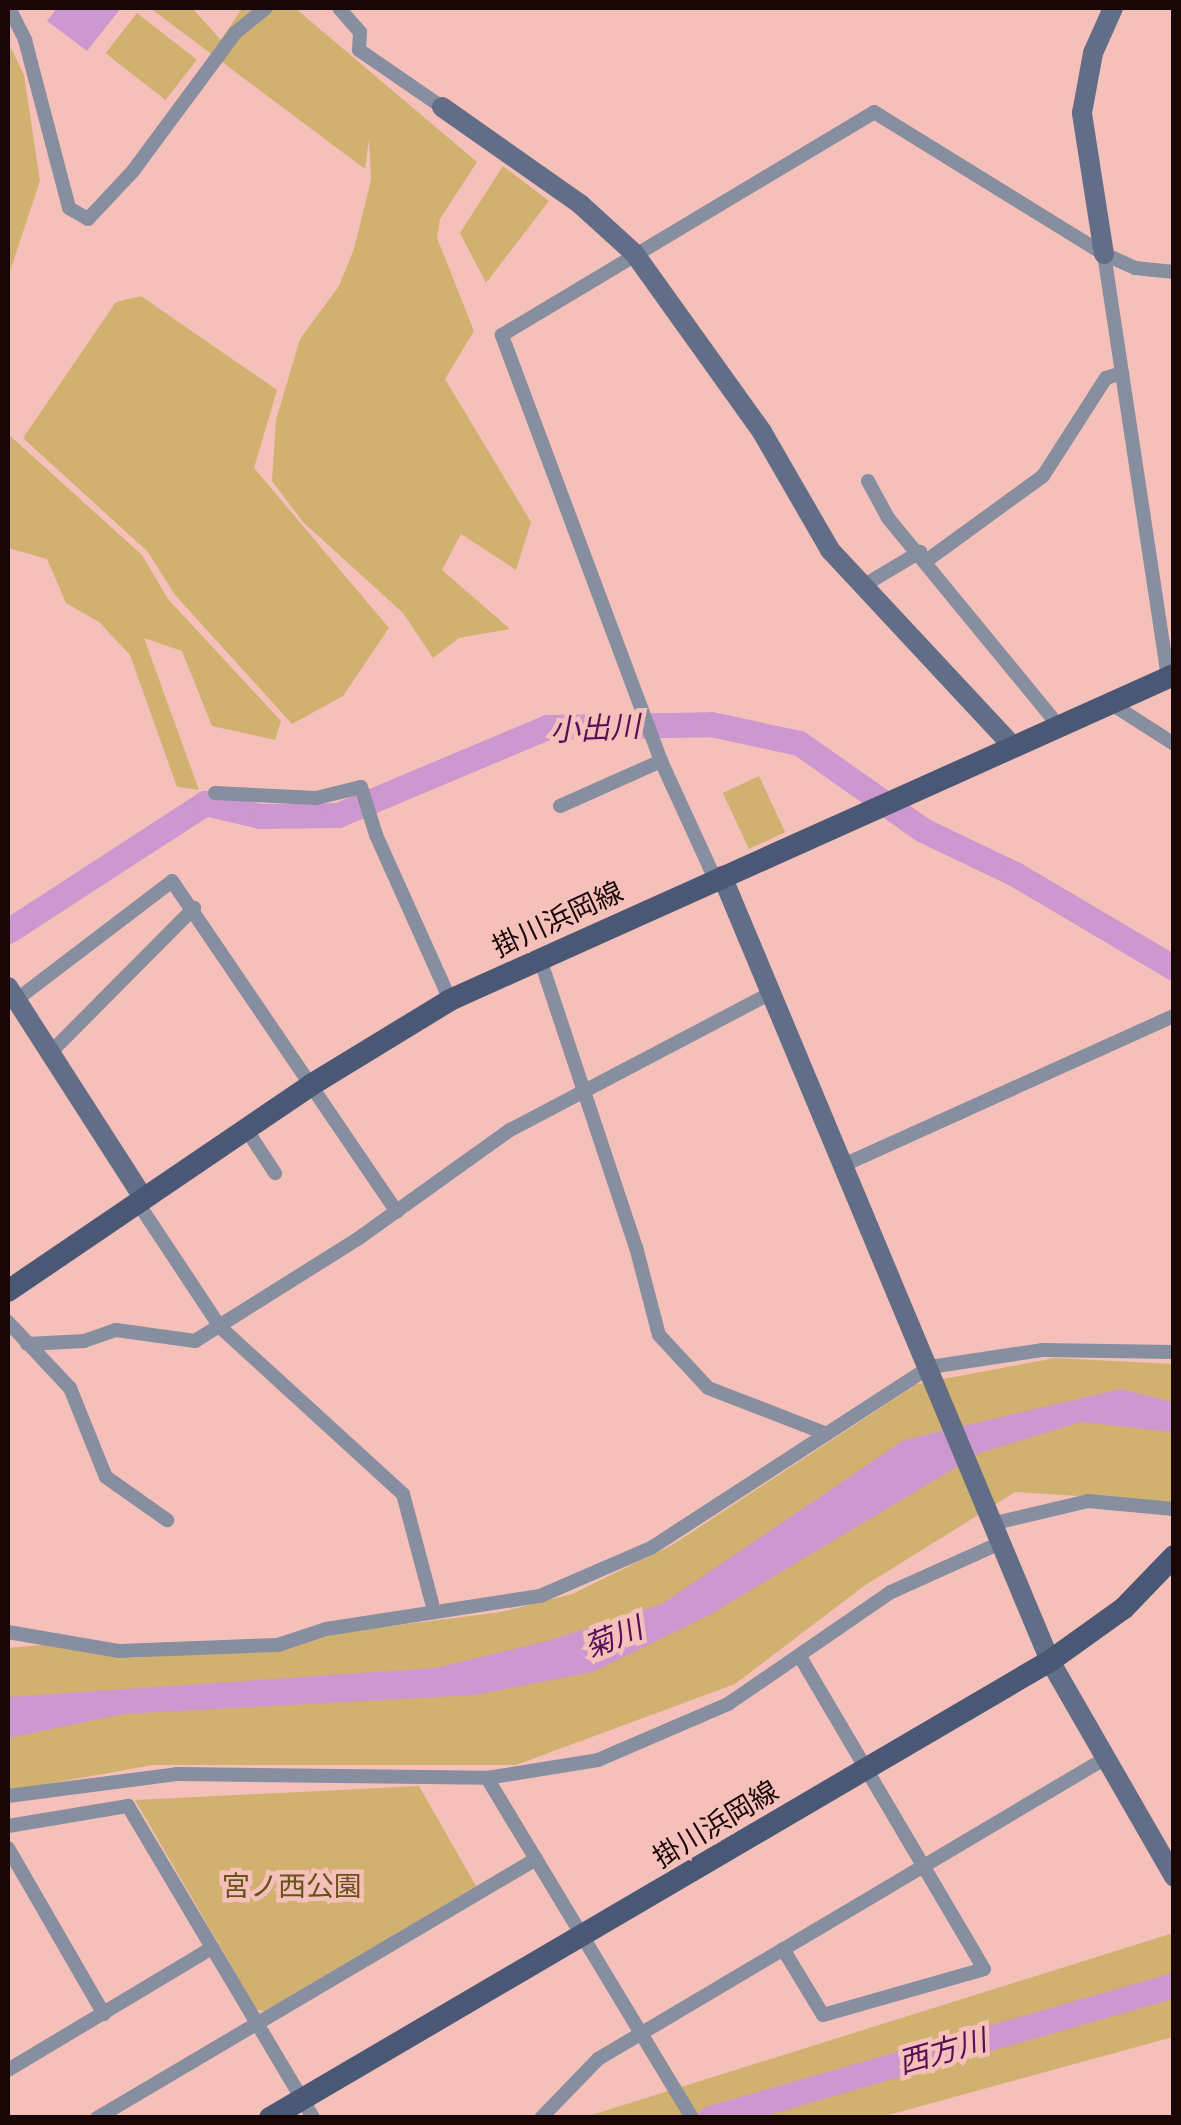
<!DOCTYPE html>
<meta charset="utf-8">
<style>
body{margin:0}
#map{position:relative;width:1181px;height:2125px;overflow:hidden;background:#f6c0ba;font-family:"Noto Sans","Noto Sans JP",sans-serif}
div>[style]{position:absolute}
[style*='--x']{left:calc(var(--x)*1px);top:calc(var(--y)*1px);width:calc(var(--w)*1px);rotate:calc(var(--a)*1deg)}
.green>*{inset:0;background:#d0b16f;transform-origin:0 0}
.water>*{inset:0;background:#cd97cf}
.river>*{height:25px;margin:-12.5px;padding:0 12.5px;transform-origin:12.5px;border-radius:12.5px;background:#cd97cf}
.street>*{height:14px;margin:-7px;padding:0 7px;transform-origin:7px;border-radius:7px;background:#868ea0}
.secondary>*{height:20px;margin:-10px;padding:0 10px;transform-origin:10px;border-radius:10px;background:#626e88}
.primary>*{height:22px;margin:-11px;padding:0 11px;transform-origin:11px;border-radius:11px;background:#4a5876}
span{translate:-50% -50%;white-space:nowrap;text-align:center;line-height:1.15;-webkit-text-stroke:9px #f6c0ba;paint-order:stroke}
.street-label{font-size:28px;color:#180706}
.park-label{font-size:28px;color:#69521b}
.water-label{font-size:30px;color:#531257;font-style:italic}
.frame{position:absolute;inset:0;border:10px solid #180706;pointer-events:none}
</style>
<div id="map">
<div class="green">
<i style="clip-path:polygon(150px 8px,192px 8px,221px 40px,242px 8px,295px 8px,477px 162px,440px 219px,437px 238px,474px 331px,445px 379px,531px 522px,516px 570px,461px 534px,442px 570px,510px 629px,459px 638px,433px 658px,403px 613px,303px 522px,272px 481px,276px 420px,300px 339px,339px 286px,354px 249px,371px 180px,369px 139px,365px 169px)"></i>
<i style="left:137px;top:13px;width:76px;height:51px;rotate:38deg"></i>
<i style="clip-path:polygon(8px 42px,24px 75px,40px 181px,8px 277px)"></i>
<i style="clip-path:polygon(503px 166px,549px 201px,486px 283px,460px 233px)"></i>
<i style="clip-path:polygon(141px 296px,277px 390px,254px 468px,389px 628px,343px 696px,292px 724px,175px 595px,148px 552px,23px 438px,116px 302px)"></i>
<i style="clip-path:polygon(8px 434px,142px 555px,168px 599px,281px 721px,275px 740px,212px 726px,182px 651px,144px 638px,199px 790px,177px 787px,130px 655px,99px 622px,66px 603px,47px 559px,8px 548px)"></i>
<i style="left:759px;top:776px;width:62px;height:40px;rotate:65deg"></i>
<i style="clip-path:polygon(1055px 1358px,1173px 1364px,1173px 1502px,1015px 1492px,864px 1586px,735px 1684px,516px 1765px,153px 1765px,8px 1791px,8px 1648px,62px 1643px,132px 1658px,273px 1649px,321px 1635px,501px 1612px,572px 1594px,672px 1545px,917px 1384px)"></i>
<i style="clip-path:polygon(419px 1786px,476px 1886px,265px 2011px,257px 2010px,135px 1800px)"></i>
<i style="clip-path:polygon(1173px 1933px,1173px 2037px,881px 2117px,582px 2118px)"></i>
</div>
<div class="water">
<i style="clip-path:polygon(57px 8px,121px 8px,87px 51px,47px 21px)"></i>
<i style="clip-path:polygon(1120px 1389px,1173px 1402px,1173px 1432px,1081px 1422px,980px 1453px,711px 1614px,593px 1672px,475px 1695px,123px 1714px,8px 1738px,8px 1697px,435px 1668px,547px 1641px,662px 1604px,904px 1440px)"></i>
</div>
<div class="river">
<i style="--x:8;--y:931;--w:235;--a:-33"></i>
<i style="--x:205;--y:803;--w:57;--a:13.3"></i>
<i style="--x:260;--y:816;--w:78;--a:-0.7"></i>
<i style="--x:338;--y:815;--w:227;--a:-22.8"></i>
<i style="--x:547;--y:727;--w:164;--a:-1"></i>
<i style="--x:711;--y:724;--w:90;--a:12.2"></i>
<i style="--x:799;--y:743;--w:151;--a:35.1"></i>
<i style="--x:923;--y:830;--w:102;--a:25.6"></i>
<i style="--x:1015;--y:874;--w:185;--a:30.6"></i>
<i style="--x:710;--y:2118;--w:483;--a:-16"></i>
</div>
<div class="street">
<i style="--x:9;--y:8;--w:36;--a:63"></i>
<i style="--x:25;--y:40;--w:174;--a:75.3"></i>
<i style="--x:69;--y:208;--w:22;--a:30"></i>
<i style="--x:88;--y:219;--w:66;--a:-46.8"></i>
<i style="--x:133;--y:171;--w:172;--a:-53.5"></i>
<i style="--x:235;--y:33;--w:40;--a:-39"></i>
<i style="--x:339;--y:8;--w:32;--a:49"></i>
<i style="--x:360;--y:32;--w:18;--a:93"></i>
<i style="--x:359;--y:50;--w:101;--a:34.5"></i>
<i style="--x:1104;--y:254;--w:428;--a:81.4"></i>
<i style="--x:868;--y:481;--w:42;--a:61.6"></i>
<i style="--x:888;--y:518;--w:268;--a:50.6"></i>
<i style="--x:926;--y:561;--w:145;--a:-36"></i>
<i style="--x:1043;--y:476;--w:117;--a:-57.3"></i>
<i style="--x:1106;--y:378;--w:17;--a:-17"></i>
<i style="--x:861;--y:587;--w:69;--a:-30.7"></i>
<i style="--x:1110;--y:703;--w:76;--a:32.6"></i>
<i style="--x:215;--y:793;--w:101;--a:2.8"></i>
<i style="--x:316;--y:798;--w:46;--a:-13.7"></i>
<i style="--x:361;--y:787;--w:50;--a:72.6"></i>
<i style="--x:376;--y:835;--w:181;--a:65.8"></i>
<i style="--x:560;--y:806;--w:111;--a:-24"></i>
<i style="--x:715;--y:879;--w:130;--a:-114.6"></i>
<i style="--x:661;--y:761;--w:455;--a:-110.5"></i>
<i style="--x:502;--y:335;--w:434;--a:-30.9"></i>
<i style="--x:874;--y:112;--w:270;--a:31.7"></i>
<i style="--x:1104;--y:254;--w:34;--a:24"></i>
<i style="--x:1135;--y:268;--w:39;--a:6"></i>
<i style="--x:540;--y:959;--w:304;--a:71.6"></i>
<i style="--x:636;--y:1247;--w:91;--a:75.4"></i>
<i style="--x:659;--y:1335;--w:72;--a:47.2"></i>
<i style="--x:708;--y:1388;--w:122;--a:21.1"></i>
<i style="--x:16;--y:1000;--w:196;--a:-37.3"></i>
<i style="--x:172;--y:881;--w:400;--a:55.8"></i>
<i style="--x:49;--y:1054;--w:206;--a:-45.2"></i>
<i style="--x:246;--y:1129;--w:53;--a:56.6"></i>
<i style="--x:848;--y:1163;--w:358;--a:-24.3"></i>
<i style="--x:138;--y:1203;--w:149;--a:56.5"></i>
<i style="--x:220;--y:1327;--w:248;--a:42.4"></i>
<i style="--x:403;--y:1494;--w:113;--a:75.1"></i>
<i style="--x:8;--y:1322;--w:91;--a:46.8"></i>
<i style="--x:70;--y:1388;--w:96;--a:68"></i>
<i style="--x:106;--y:1477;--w:75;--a:35.2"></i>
<i style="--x:27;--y:1344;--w:57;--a:-3"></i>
<i style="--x:84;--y:1341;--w:34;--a:-19"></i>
<i style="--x:116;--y:1330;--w:80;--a:7.9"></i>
<i style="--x:195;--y:1341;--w:194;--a:-32.1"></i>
<i style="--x:359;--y:1238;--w:186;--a:-35.6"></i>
<i style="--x:510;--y:1130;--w:297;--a:-27.7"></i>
<i style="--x:991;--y:1524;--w:100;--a:-13.3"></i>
<i style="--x:1088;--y:1501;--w:86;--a:5.3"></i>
<i style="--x:8;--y:1632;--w:113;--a:9.7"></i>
<i style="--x:119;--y:1651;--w:159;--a:-2.2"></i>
<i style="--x:278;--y:1645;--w:51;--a:-18.4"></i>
<i style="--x:326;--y:1629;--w:217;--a:-8.8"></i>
<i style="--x:540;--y:1596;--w:121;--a:-23.4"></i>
<i style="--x:651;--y:1548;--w:333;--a:-33"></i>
<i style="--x:930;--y:1367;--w:113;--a:-8.6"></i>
<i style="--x:1042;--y:1350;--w:132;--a:0.9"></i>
<i style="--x:487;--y:1778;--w:397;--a:58.9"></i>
<i style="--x:8;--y:1796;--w:170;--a:-7.4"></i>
<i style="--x:177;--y:1774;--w:310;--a:0.7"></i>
<i style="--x:487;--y:1778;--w:112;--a:-9.2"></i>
<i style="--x:598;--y:1760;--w:142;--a:-23.3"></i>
<i style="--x:728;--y:1704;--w:198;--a:-34.5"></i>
<i style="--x:891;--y:1592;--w:120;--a:-24.2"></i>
<i style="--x:8;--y:1826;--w:122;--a:-9.5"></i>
<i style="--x:128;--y:1806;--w:363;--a:59.3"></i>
<i style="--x:8;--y:1848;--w:192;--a:60"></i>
<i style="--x:783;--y:1949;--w:77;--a:58.8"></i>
<i style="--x:823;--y:2015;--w:167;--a:-15.9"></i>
<i style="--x:984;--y:1969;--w:361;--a:-120.5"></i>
<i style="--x:8;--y:2070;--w:238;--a:-30.9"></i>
<i style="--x:97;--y:2118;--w:510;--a:-30.54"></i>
<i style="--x:541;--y:2118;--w:82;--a:-46"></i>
<i style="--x:598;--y:2059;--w:588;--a:-30.66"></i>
</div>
<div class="secondary">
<i style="--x:442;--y:107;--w:169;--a:35.1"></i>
<i style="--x:580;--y:204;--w:73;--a:42.2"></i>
<i style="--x:634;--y:253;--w:220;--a:54.4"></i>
<i style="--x:762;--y:432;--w:136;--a:60"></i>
<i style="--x:830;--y:550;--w:265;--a:47"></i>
<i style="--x:1104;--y:254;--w:143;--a:-98.9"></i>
<i style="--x:1082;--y:113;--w:61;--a:-79.6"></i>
<i style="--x:1093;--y:53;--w:49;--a:-66"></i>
<i style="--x:722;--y:876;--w:851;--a:67.32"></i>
<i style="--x:1050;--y:1661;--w:249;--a:60.1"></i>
<i style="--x:8;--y:987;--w:252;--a:57.3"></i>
</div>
<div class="primary">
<i style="--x:8;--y:1291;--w:366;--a:-34.2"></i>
<i style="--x:311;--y:1085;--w:163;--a:-31.4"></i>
<i style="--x:450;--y:1000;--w:794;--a:-24.18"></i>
<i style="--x:270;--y:2118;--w:904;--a:-30.37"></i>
<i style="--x:1050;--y:1661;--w:91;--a:-35.6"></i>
<i style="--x:1124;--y:1608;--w:72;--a:-46.1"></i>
</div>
<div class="street-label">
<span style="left:557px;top:918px;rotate:-25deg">掛川浜岡線</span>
<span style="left:715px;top:1823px;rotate:-31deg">掛川浜岡線</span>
</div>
<div class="park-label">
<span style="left:292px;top:1885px">宮ノ西公園</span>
</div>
<div class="water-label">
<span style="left:595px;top:728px;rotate:-3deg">小出川</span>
<span style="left:613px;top:1637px;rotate:-22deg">菊川</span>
<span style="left:942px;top:2051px;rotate:-16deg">西方川</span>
</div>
<div class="frame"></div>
</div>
